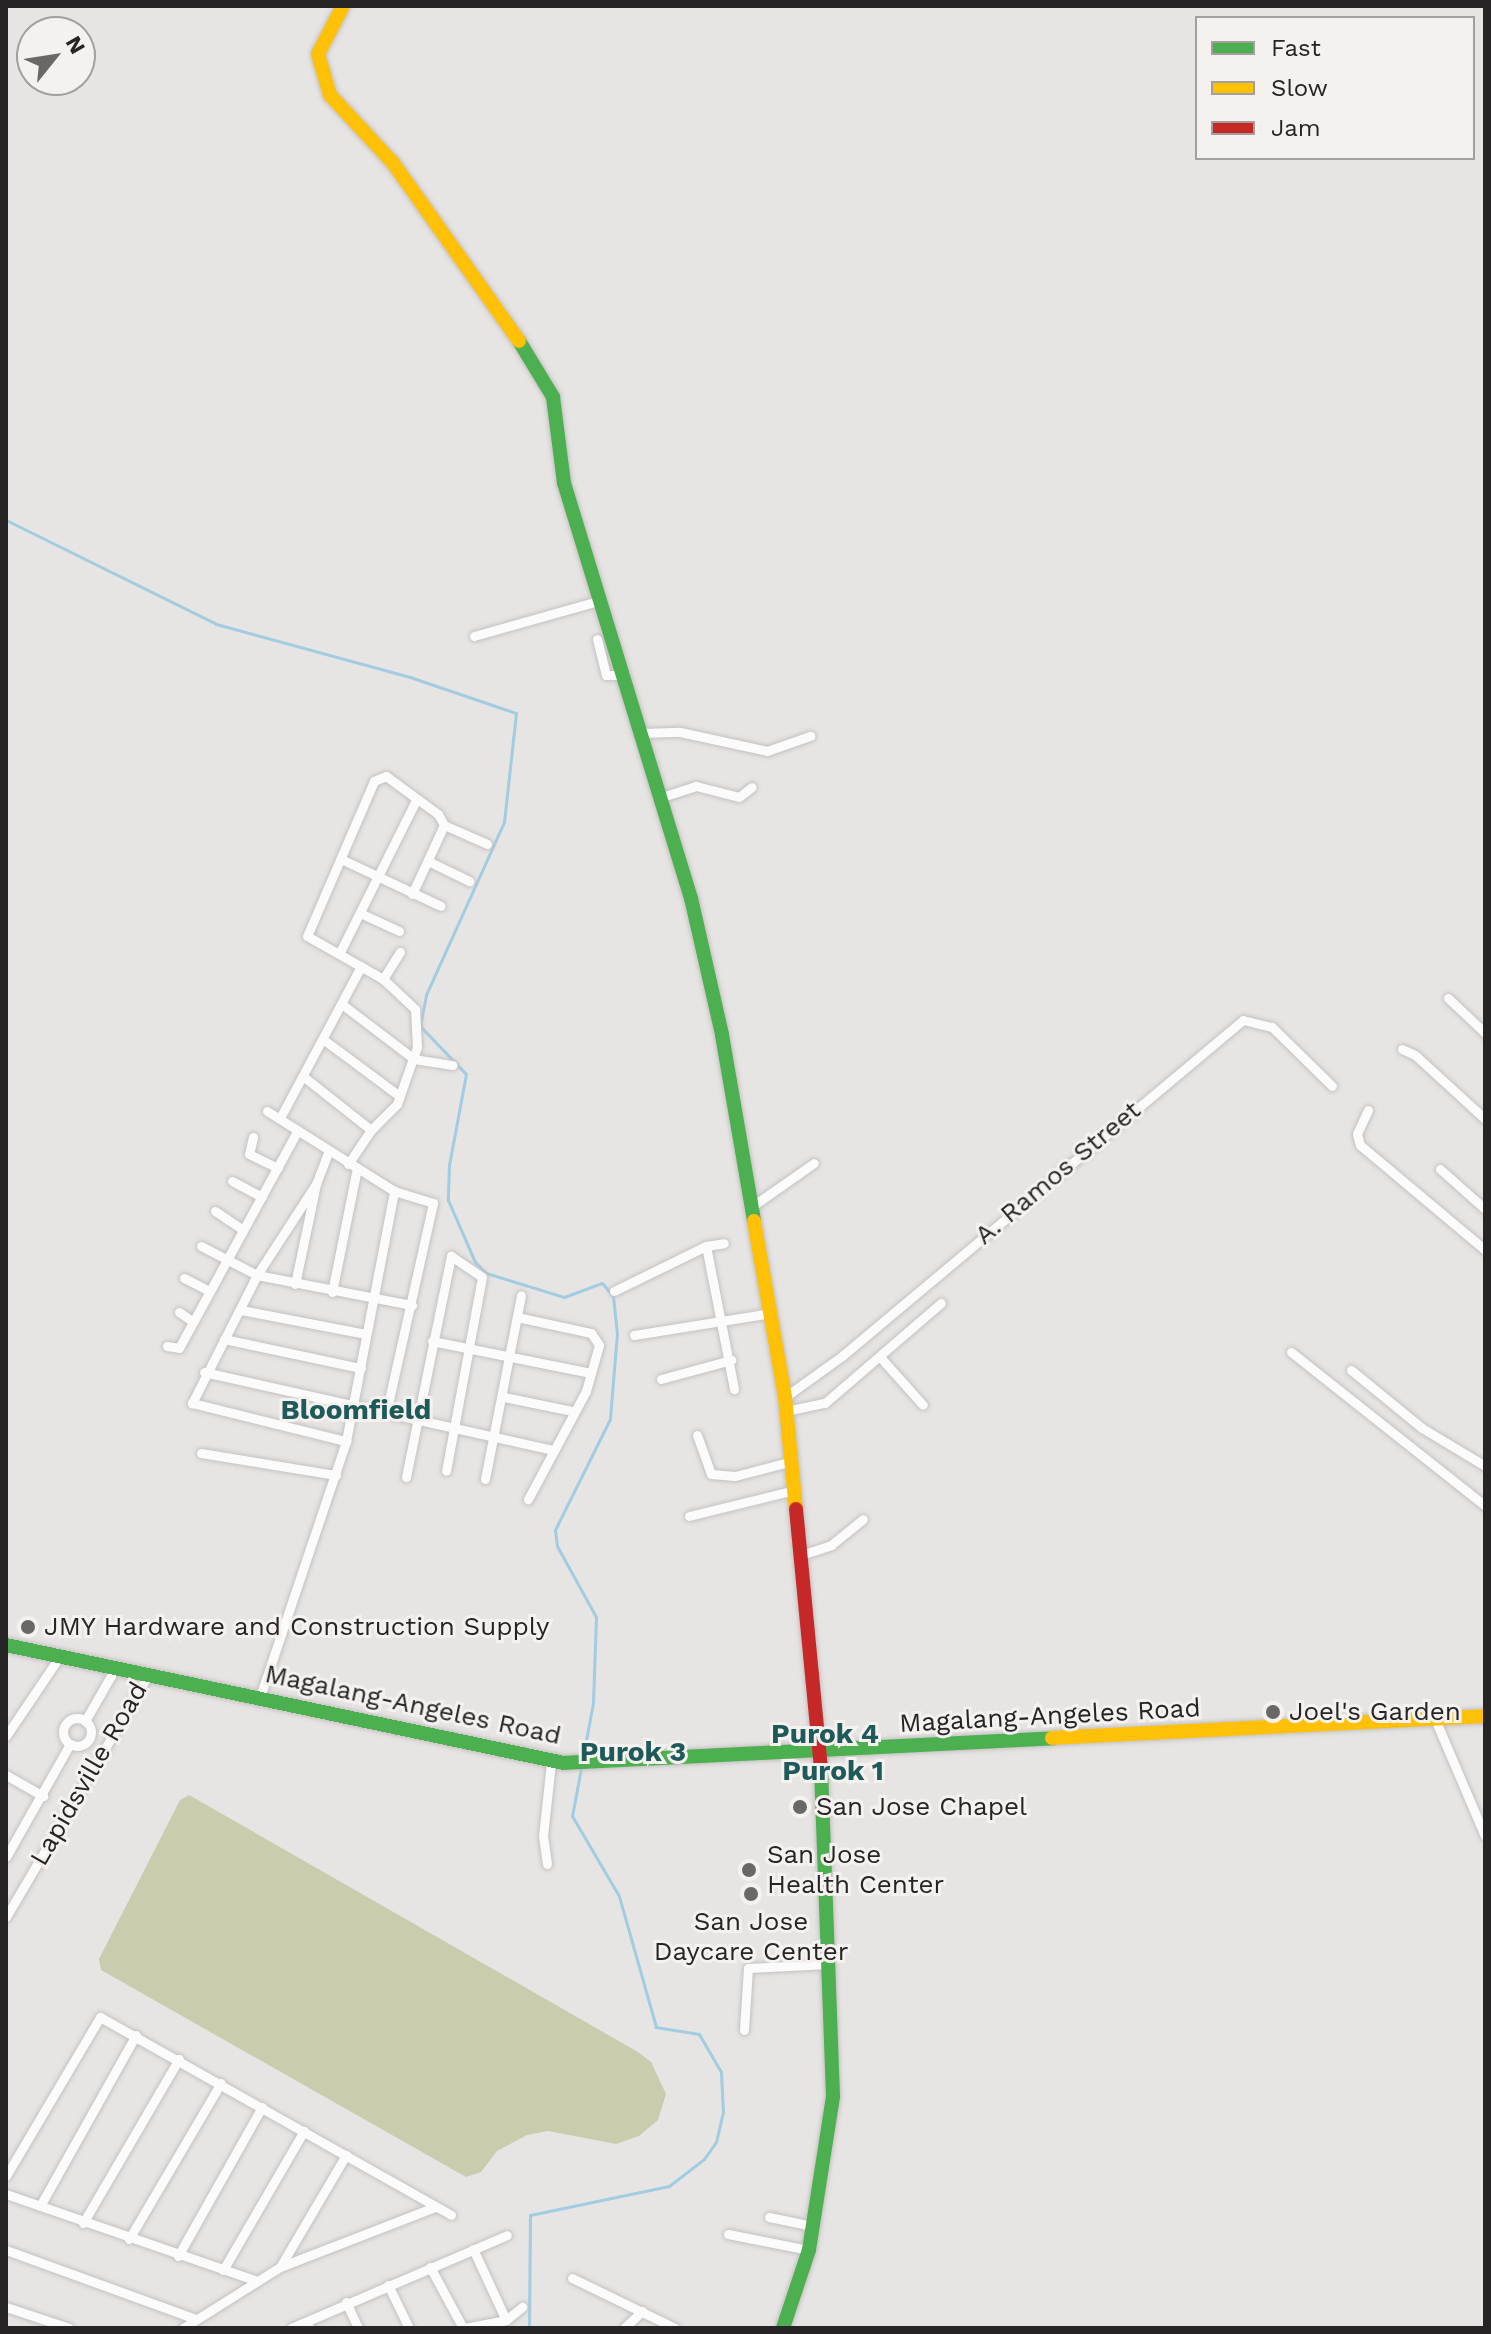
<!DOCTYPE html>
<style>
body{margin:0}
#map{position:relative;width:1491px;height:2334px;overflow:hidden;background:#e7e5e3;font-family:"Work Sans",sans-serif}
div>[style]{position:absolute}
[style*='--x']{left:calc(var(--x)*1px);top:calc(var(--y)*1px);width:calc(var(--w)*1px);rotate:calc(var(--a)*1deg)}
.green>*{inset:0;background:#caccad}
.stream>*{height:3px;margin:-1.5px;padding:0 1.5px;transform-origin:1.5px;border-radius:1.5px;background:#a1cce1}
.roads{filter:drop-shadow(0 0 2px #c4c2c1) drop-shadow(0 0 2px #c4c2c1)}
.street>*{height:9px;margin:-4.5px;padding:0 4.5px;transform-origin:4.5px;border-radius:4.5px;background:#fbfbfb}
.street>.ring{margin:-4.5px;padding:0;box-sizing:content-box;background:none;border:9px solid #fbfbfb;border-radius:50%}
.fast>*{height:14px;margin:-7px;padding:0 7px;transform-origin:7px;border-radius:7px;background:#4caf50}
.slow>*{height:14px;margin:-7px;padding:0 7px;transform-origin:7px;border-radius:7px;background:#ffc107}
.jam>*{height:14px;margin:-7px;padding:0 7px;transform-origin:7px;border-radius:7px;background:#c62828}
.dots>*{width:22px;height:22px;translate:-50% -50%;box-sizing:border-box;border:4px solid #f5f1ef;border-radius:50%}
span{translate:-50% -50%;white-space:nowrap;text-align:center;line-height:1.15;-webkit-text-stroke:6px #f5f1ef;paint-order:stroke}
.street-label{font-size:26px;color:#262424}
.poi-label{font-size:26px;color:#262424}
.left{translate:0 -50%;text-align:left}
.neighbourhood-label{font-size:28px;color:#1f5a5a;font-weight:700}
.frame{position:absolute;inset:0;border:8px solid #262424;pointer-events:none}
.legend{position:absolute;left:1195px;top:16px;width:280px;height:144px;box-sizing:border-box;background:#f5f1ef;border:2px solid #a29f9e;margin:0;padding:10px 14px;list-style:none;font-size:24px;color:#262424}
.legend li{display:flex;align-items:center;gap:16px;height:40px}
.legend b{width:40px;border:2px solid #a29f9e}
.north{position:absolute;left:16px;top:16px;width:80px;height:80px;box-sizing:border-box;background:#f5f1ef;border:2px solid #a29f9e;border-radius:50%;rotate:60deg;font-size:22px;font-weight:700;line-height:32px;text-align:center;color:#262424}
.north::after{content:'';display:block;margin:auto;width:28px;height:36px;background:#6a6867;clip-path:polygon(50% 0,100% 100%,50% 72%,0 100%)}
</style>
<div id="map">
<div class="green">
<i style="clip-path:polygon(189px 1795px,638px 2052px,651px 2062px,666px 2094px,658px 2120px,639px 2136px,616px 2144px,548px 2131px,527px 2135px,497px 2151px,481px 2172px,466px 2177px,101px 1970px,99px 1959px,180px 1800px)"></i>
</div>
<div class="stream">
<i style="--x:6;--y:520;--w:234;--a:26.3"></i>
<i style="--x:216;--y:624;--w:201;--a:15.3"></i>
<i style="--x:410;--y:677;--w:112;--a:18.8"></i>
<i style="--x:516;--y:713;--w:110;--a:96.3"></i>
<i style="--x:504;--y:822;--w:190;--a:114.3"></i>
<i style="--x:426;--y:995;--w:32;--a:101"></i>
<i style="--x:420;--y:1026;--w:66;--a:46.2"></i>
<i style="--x:466;--y:1074;--w:93;--a:100.6"></i>
<i style="--x:449;--y:1165;--w:35;--a:92"></i>
<i style="--x:448;--y:1200;--w:68;--a:66.5"></i>
<i style="--x:475;--y:1262;--w:16;--a:45"></i>
<i style="--x:486;--y:1273;--w:82;--a:17.1"></i>
<i style="--x:564;--y:1297;--w:40;--a:-20.2"></i>
<i style="--x:602;--y:1283;--w:17;--a:50"></i>
<i style="--x:613;--y:1296;--w:37;--a:84"></i>
<i style="--x:617;--y:1333;--w:86;--a:94.7"></i>
<i style="--x:610;--y:1419;--w:124;--a:116.4"></i>
<i style="--x:555;--y:1530;--w:16;--a:83"></i>
<i style="--x:557;--y:1546;--w:81;--a:61.2"></i>
<i style="--x:596;--y:1617;--w:86;--a:92"></i>
<i style="--x:593;--y:1703;--w:54;--a:100.7"></i>
<i style="--x:529;--y:2328;--w:113;--a:-89.5"></i>
<i style="--x:530;--y:2215;--w:142;--a:-11.8"></i>
<i style="--x:669;--y:2186;--w:44;--a:-37.6"></i>
<i style="--x:704;--y:2159;--w:21;--a:-55"></i>
<i style="--x:716;--y:2142;--w:31;--a:-77"></i>
<i style="--x:723;--y:2112;--w:40;--a:-92.9"></i>
<i style="--x:721;--y:2072;--w:44;--a:-120.1"></i>
<i style="--x:699;--y:2034;--w:44;--a:-170.8"></i>
<i style="--x:656;--y:2027;--w:136;--a:-105.8"></i>
<i style="--x:619;--y:1896;--w:93;--a:-120.4"></i>
<i style="--x:572;--y:1816;--w:49;--a:-79.4"></i>
</div>
<div class="roads">
<div class="street">
<i style="--x:474;--y:636;--w:132;--a:-15.8"></i>
<i style="--x:597;--y:639;--w:37;--a:76"></i>
<i style="--x:606;--y:675;--w:19;--a:0"></i>
<i style="--x:642;--y:733;--w:38;--a:-2"></i>
<i style="--x:680;--y:732;--w:89;--a:12.3"></i>
<i style="--x:767;--y:751;--w:46;--a:-19.2"></i>
<i style="--x:662;--y:797;--w:36;--a:-18"></i>
<i style="--x:696;--y:786;--w:44;--a:14.3"></i>
<i style="--x:739;--y:797;--w:16;--a:-38"></i>
<i style="--x:341;--y:859;--w:110;--a:25.2"></i>
<i style="--x:428;--y:861;--w:46;--a:26"></i>
<i style="--x:412;--y:894;--w:76;--a:-65.1"></i>
<i style="--x:360;--y:913;--w:43;--a:24.8"></i>
<i style="--x:340;--y:952;--w:170;--a:-63.4"></i>
<i style="--x:383;--y:979;--w:32;--a:-58"></i>
<i style="--x:1448;--y:998;--w:51;--a:43.4"></i>
<i style="--x:343;--y:1005;--w:89;--a:37.3"></i>
<i style="--x:414;--y:1059;--w:39;--a:9"></i>
<i style="--x:324;--y:1040;--w:92;--a:36.6"></i>
<i style="--x:1402;--y:1049;--w:14;--a:25"></i>
<i style="--x:1415;--y:1055;--w:95;--a:42.4"></i>
<i style="--x:304;--y:1077;--w:85;--a:38.3"></i>
<i style="--x:1368;--y:1110;--w:26;--a:115"></i>
<i style="--x:1357;--y:1134;--w:11;--a:75"></i>
<i style="--x:1360;--y:1145;--w:163;--a:40"></i>
<i style="--x:267;--y:1111;--w:150;--a:32.2"></i>
<i style="--x:394;--y:1191;--w:41;--a:17.1"></i>
<i style="--x:433;--y:1203;--w:216;--a:102.6"></i>
<i style="--x:280;--y:1118;--w:172;--a:-61.9"></i>
<i style="--x:253;--y:1137;--w:17;--a:103"></i>
<i style="--x:249;--y:1154;--w:32;--a:26"></i>
<i style="--x:348;--y:1164;--w:41;--a:-55.9"></i>
<i style="--x:371;--y:1130;--w:37;--a:-45"></i>
<i style="--x:397;--y:1104;--w:60;--a:-70.7"></i>
<i style="--x:417;--y:1047;--w:38;--a:-93"></i>
<i style="--x:415;--y:1009;--w:44;--a:-136.8"></i>
<i style="--x:383;--y:979;--w:87;--a:-150.5"></i>
<i style="--x:307;--y:936;--w:169;--a:-66.6"></i>
<i style="--x:374;--y:781;--w:13;--a:-23"></i>
<i style="--x:386;--y:776;--w:64;--a:36.2"></i>
<i style="--x:438;--y:814;--w:13;--a:61"></i>
<i style="--x:444;--y:825;--w:47;--a:23.8"></i>
<i style="--x:1440;--y:1169;--w:60;--a:41.6"></i>
<i style="--x:232;--y:1181;--w:34;--a:28"></i>
<i style="--x:316;--y:1184;--w:108;--a:123"></i>
<i style="--x:257;--y:1275;--w:144;--a:116.9"></i>
<i style="--x:192;--y:1403;--w:159;--a:13.9"></i>
<i style="--x:754;--y:1205;--w:73;--a:-35"></i>
<i style="--x:215;--y:1211;--w:32;--a:34"></i>
<i style="--x:201;--y:1246;--w:63;--a:27.4"></i>
<i style="--x:257;--y:1275;--w:158;--a:11"></i>
<i style="--x:706;--y:1246;--w:18;--a:-9"></i>
<i style="--x:184;--y:1278;--w:28;--a:27"></i>
<i style="--x:295;--y:1284;--w:102;--a:-78.1"></i>
<i style="--x:316;--y:1184;--w:36;--a:-69"></i>
<i style="--x:614;--y:1291;--w:102;--a:-26.1"></i>
<i style="--x:706;--y:1246;--w:146;--a:78.9"></i>
<i style="--x:332;--y:1292;--w:126;--a:-78.6"></i>
<i style="--x:241;--y:1310;--w:127;--a:10.9"></i>
<i style="--x:179;--y:1312;--w:16;--a:35"></i>
<i style="--x:517;--y:1317;--w:76;--a:12.2"></i>
<i style="--x:591;--y:1333;--w:14;--a:56"></i>
<i style="--x:599;--y:1345;--w:48;--a:105.8"></i>
<i style="--x:586;--y:1391;--w:123;--a:118.2"></i>
<i style="--x:634;--y:1335;--w:139;--a:-9.1"></i>
<i style="--x:224;--y:1339;--w:140;--a:12"></i>
<i style="--x:432;--y:1341;--w:162;--a:11.4"></i>
<i style="--x:167;--y:1346;--w:12;--a:9"></i>
<i style="--x:179;--y:1348;--w:248;--a:-61.4"></i>
<i style="--x:1291;--y:1352;--w:248;--a:38.4"></i>
<i style="--x:880;--y:1357;--w:64;--a:48.1"></i>
<i style="--x:1351;--y:1370;--w:92;--a:39.2"></i>
<i style="--x:1422;--y:1428;--w:74;--a:31.1"></i>
<i style="--x:204;--y:1372;--w:357;--a:12.6"></i>
<i style="--x:661;--y:1379;--w:73;--a:-15.2"></i>
<i style="--x:504;--y:1397;--w:69;--a:11.6"></i>
<i style="--x:785;--y:1397;--w:70;--a:-35.7"></i>
<i style="--x:842;--y:1356;--w:523;--a:-39.96"></i>
<i style="--x:1243;--y:1020;--w:30;--a:14"></i>
<i style="--x:1272;--y:1027;--w:84;--a:44.5"></i>
<i style="--x:786;--y:1411;--w:40;--a:-12"></i>
<i style="--x:825;--y:1403;--w:153;--a:-40.8"></i>
<i style="--x:697;--y:1435;--w:41;--a:70.3"></i>
<i style="--x:711;--y:1474;--w:24;--a:5"></i>
<i style="--x:735;--y:1476;--w:59;--a:-14.7"></i>
<i style="--x:201;--y:1453;--w:137;--a:9.3"></i>
<i style="--x:406;--y:1477;--w:226;--a:-78.5"></i>
<i style="--x:451;--y:1256;--w:37;--a:34"></i>
<i style="--x:482;--y:1277;--w:197;--a:100.5"></i>
<i style="--x:485;--y:1479;--w:187;--a:-78.9"></i>
<i style="--x:689;--y:1516;--w:109;--a:-13.8"></i>
<i style="--x:801;--y:1555;--w:32;--a:-18"></i>
<i style="--x:831;--y:1545;--w:41;--a:-39.1"></i>
<i style="--x:260;--y:1697;--w:270;--a:-71.4"></i>
<i style="--x:346;--y:1441;--w:255;--a:-79.1"></i>
<i class="ring" style="left:63px;top:1718px;width:19px;height:19px"></i>
<i style="--x:1435;--y:1719;--w:127;--a:66.9"></i>
<i style="--x:85;--y:1721;--w:62;--a:-60.1"></i>
<i style="--x:6;--y:1736;--w:97;--a:-56"></i>
<i style="--x:6;--y:1775;--w:43;--a:29.6"></i>
<i style="--x:6;--y:1857;--w:130;--a:-60.5"></i>
<i style="--x:547;--y:1864;--w:28;--a:-98"></i>
<i style="--x:543;--y:1836;--w:74;--a:-83.8"></i>
<i style="--x:6;--y:1917;--w:283;--a:-59.6"></i>
<i style="--x:744;--y:2030;--w:62;--a:-86.3"></i>
<i style="--x:748;--y:1968;--w:81;--a:-2.8"></i>
<i style="--x:6;--y:2176;--w:185;--a:-59.4"></i>
<i style="--x:100;--y:2017;--w:403;--a:29.4"></i>
<i style="--x:6;--y:2194;--w:266;--a:19.1"></i>
<i style="--x:40;--y:2206;--w:196;--a:-60.7"></i>
<i style="--x:769;--y:2217;--w:45;--a:11.6"></i>
<i style="--x:83;--y:2223;--w:190;--a:-59.7"></i>
<i style="--x:728;--y:2234;--w:83;--a:11.2"></i>
<i style="--x:129;--y:2239;--w:181;--a:-59.5"></i>
<i style="--x:473;--y:2249;--w:78;--a:65.1"></i>
<i style="--x:6;--y:2250;--w:202;--a:20"></i>
<i style="--x:178;--y:2256;--w:171;--a:-60.6"></i>
<i style="--x:280;--y:2267;--w:130;--a:-59.5"></i>
<i style="--x:430;--y:2267;--w:69;--a:61.6"></i>
<i style="--x:223;--y:2270;--w:161;--a:-59.8"></i>
<i style="--x:572;--y:2278;--w:114;--a:25.9"></i>
<i style="--x:388;--y:2285;--w:48;--a:64"></i>
<i style="--x:346;--y:2302;--w:29;--a:65"></i>
<i style="--x:6;--y:2307;--w:66;--a:18.4"></i>
<i style="--x:303;--y:2323;--w:222;--a:-23.3"></i>
<i style="--x:183;--y:2328;--w:115;--a:-32.2"></i>
<i style="--x:280;--y:2267;--w:166;--a:-21.2"></i>
<i style="--x:291;--y:2328;--w:13;--a:-23"></i>
<i style="--x:303;--y:2323;--w:9;--a:36"></i>
<i style="--x:465;--y:2328;--w:42;--a:-11"></i>
<i style="--x:506;--y:2320;--w:21;--a:-39"></i>
<i style="--x:624;--y:2328;--w:25;--a:-43"></i>
</div>
<div class="fast">
<i style="--x:519;--y:341;--w:66;--a:58.7"></i>
<i style="--x:553;--y:397;--w:87;--a:82.7"></i>
<i style="--x:564;--y:483;--w:434;--a:73"></i>
<i style="--x:691;--y:898;--w:140;--a:77.2"></i>
<i style="--x:722;--y:1035;--w:189;--a:80.2"></i>
<i style="--x:6;--y:1645;--w:570;--a:11.94"></i>
<i style="--x:564;--y:1763;--w:489;--a:-2.9"></i>
<i style="--x:783;--y:2328;--w:82;--a:-71.6"></i>
<i style="--x:809;--y:2250;--w:156;--a:-81.1"></i>
<i style="--x:833;--y:2096;--w:327;--a:-92.1"></i>
</div>
<div class="slow">
<i style="--x:343;--y:6;--w:54;--a:117.5"></i>
<i style="--x:318;--y:54;--w:43;--a:73.7"></i>
<i style="--x:330;--y:95;--w:93;--a:47.2"></i>
<i style="--x:393;--y:163;--w:218;--a:54.7"></i>
<i style="--x:754;--y:1221;--w:179;--a:80"></i>
<i style="--x:785;--y:1397;--w:113;--a:84.4"></i>
<i style="--x:1052;--y:1738;--w:434;--a:-2.9"></i>
</div>
<div class="jam">
<i style="--x:796;--y:1509;--w:261;--a:84.5"></i>
</div>
</div>
<div class="dots">
<i style="left:28px;top:1627px;background:#6a6867"></i>
<i style="left:1273px;top:1712px;background:#6a6867"></i>
<i style="left:800px;top:1807px;background:#6a6867"></i>
<i style="left:749px;top:1870px;background:#6a6867"></i>
<i style="left:751px;top:1894px;background:#6a6867"></i>
</div>
<div class="street-label">
<span style="left:1058px;top:1173px;rotate:-40deg">A. Ramos Street</span>
<span style="left:413px;top:1705px;rotate:12deg">Magalang-Angeles Road</span>
<span style="left:1050px;top:1716px;rotate:-3deg">Magalang-Angeles Road</span>
<span style="left:89px;top:1774px;rotate:-60deg">Lapidsville Road</span>
</div>
<div class="poi-label">
<span class="left" style="left:44px;top:1627px">JMY Hardware and Construction Supply</span>
<span class="left" style="left:1289px;top:1712px">Joel's Garden</span>
<span class="left" style="left:816px;top:1807px">San Jose Chapel</span>
<span class="left" style="left:767px;top:1870px">San Jose<br>Health Center</span>
<span style="left:751px;top:1937px">San Jose<br>Daycare Center</span>
</div>
<div class="neighbourhood-label">
<span style="left:356px;top:1410px">Bloomfield</span>
<span style="left:825px;top:1734px">Purok 4</span>
<span style="left:633px;top:1752px">Purok 3</span>
<span style="left:833px;top:1771px">Purok 1</span>
</div>
<div class="frame"></div>
<ul class="legend">
<li><b style="height:10px;background:#4caf50"></b>Fast</li>
<li><b style="height:10px;background:#ffc107"></b>Slow</li>
<li><b style="height:10px;background:#c62828"></b>Jam</li>
</ul>
<div class="north">N</div>
</div>
